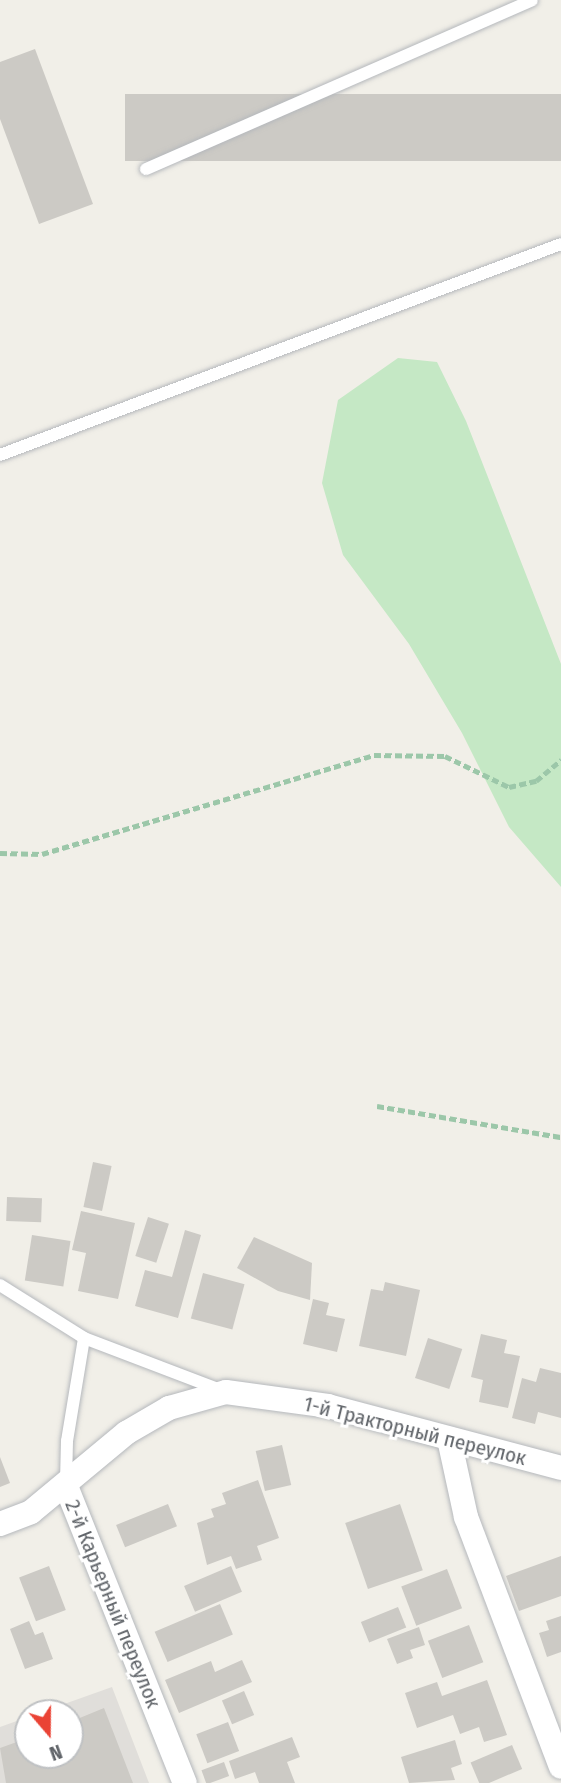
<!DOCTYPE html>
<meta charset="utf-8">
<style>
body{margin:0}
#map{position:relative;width:561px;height:1783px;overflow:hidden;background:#f1efe8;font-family:"Fira Sans Condensed",sans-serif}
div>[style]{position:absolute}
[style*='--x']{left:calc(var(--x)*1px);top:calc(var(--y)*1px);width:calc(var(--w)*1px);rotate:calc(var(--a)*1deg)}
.industrial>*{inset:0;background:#e0deda}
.green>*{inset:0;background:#c5e8c5}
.building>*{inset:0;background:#cccac5;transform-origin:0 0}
.path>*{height:4.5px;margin-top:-2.25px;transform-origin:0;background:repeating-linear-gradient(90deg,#9cc7a9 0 7px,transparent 0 10.5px)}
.roads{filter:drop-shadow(0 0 2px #b5b8bc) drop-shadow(0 0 2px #b5b8bc)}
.service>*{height:12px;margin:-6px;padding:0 6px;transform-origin:6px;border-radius:6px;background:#fff}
.minor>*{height:24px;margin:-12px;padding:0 12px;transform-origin:12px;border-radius:12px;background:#fff}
span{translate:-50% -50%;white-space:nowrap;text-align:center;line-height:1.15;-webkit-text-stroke:6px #fff;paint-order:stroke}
.street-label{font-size:21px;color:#5f6368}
.north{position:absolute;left:14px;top:1699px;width:70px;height:70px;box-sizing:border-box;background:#fff;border:2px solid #bfc1c3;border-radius:50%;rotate:160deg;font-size:19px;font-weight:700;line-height:28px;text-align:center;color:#5f6368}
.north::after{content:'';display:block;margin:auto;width:24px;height:32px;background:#ea4335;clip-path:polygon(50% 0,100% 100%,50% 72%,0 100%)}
</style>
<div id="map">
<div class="industrial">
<i style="clip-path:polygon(112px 1687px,149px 1783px,0 1783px,0 1727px,28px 1717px,28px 1755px,70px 1755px,70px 1713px,39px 1713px)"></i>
</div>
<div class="green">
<i style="clip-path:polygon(398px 358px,437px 362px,466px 421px,561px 664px,561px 887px,509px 827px,462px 733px,409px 644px,343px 555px,322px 483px,338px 400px)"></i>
</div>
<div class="building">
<i style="clip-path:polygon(35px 49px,93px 204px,39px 224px,0 119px,0 62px)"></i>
<i style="left:561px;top:94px;width:67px;height:436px;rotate:90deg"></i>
<i style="left:93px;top:1162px;width:19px;height:46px;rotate:12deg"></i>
<i style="left:7px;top:1197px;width:35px;height:24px;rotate:2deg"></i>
<i style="clip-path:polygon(81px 1211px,135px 1223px,118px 1299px,78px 1291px,86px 1253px,72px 1250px)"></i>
<i style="left:148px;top:1217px;width:22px;height:41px;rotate:18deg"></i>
<i style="clip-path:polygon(185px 1230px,201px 1235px,178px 1318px,135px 1306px,145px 1270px,172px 1277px)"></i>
<i style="left:32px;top:1235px;width:39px;height:46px;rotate:9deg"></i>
<i style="clip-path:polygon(254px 1237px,312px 1263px,310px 1300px,278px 1291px,237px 1268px)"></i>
<i style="left:203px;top:1273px;width:43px;height:47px;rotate:15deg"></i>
<i style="clip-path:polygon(385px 1282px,420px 1290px,406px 1356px,359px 1346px,371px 1289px,383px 1291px)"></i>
<i style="clip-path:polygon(313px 1299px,329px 1303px,326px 1315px,345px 1319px,337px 1352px,303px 1344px)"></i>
<i style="clip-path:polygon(481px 1334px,507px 1340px,504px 1353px,520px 1356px,508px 1408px,479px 1402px,483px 1380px,471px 1377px)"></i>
<i style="left:428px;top:1338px;width:36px;height:42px;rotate:18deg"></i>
<i style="clip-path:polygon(540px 1368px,561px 1373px,561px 1418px,538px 1412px,535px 1424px,512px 1418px,522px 1378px,536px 1382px)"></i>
<i style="left:282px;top:1445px;width:41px;height:27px;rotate:77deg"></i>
<i style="clip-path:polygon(0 1457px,10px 1483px,0 1487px)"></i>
<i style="clip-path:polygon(258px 1480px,279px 1538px,257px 1546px,262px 1560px,236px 1569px,231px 1556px,207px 1565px,197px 1523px,214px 1517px,211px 1509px,226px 1504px,222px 1493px)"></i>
<i style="left:168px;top:1504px;width:24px;height:56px;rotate:68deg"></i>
<i style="left:400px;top:1504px;width:70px;height:58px;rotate:71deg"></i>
<i style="clip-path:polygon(561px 1556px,561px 1596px,519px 1611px,506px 1576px)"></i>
<i style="left:49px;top:1566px;width:47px;height:32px;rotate:69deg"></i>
<i style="left:231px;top:1566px;width:28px;height:51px;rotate:67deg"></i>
<i style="left:447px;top:1569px;width:42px;height:49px;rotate:69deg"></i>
<i style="left:220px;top:1604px;width:33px;height:71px;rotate:67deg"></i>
<i style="left:398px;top:1607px;width:22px;height:40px;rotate:68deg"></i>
<i style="clip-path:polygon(561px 1616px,561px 1652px,547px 1657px,539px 1633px,549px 1630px,546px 1621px)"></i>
<i style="clip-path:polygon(29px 1621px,35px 1635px,43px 1632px,53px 1659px,25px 1669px,10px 1629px)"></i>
<i style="left:469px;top:1625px;width:40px;height:44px;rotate:69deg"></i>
<i style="clip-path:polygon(419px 1627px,425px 1645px,410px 1650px,413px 1658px,397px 1664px,387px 1639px)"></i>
<i style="clip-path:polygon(242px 1660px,252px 1682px,179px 1713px,165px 1680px,211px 1661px,215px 1672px)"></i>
<i style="clip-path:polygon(487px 1680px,507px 1735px,484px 1742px,479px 1727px,460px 1734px,453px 1715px,417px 1728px,405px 1693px,437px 1682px,442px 1696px)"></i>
<i style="left:244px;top:1691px;width:26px;height:24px;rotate:67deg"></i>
<i style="clip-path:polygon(104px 1708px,133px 1783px,6px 1783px,0 1748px,28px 1738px,28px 1755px,70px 1755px,70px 1722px)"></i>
<i style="left:228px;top:1722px;width:31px;height:34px;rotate:69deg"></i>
<i style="clip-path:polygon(292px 1737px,300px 1757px,287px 1762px,295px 1783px,259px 1783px,255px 1772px,235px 1779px,229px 1761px)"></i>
<i style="clip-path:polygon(455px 1740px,462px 1764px,451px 1768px,455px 1780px,409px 1783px,401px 1757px)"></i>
<i style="left:512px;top:1745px;width:26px;height:45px;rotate:67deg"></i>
<i style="left:224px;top:1762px;width:15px;height:24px;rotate:70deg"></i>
</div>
<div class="path">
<i style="--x:0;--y:853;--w:42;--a:1.4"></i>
<i style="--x:42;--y:854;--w:346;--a:-16.6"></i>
<i style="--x:374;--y:755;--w:71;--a:0.8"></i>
<i style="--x:445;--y:756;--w:71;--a:25.8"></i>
<i style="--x:509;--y:787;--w:28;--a:-13"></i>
<i style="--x:536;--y:781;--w:33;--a:-40"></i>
<i style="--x:377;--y:1106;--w:187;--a:9.6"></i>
</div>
<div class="roads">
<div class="service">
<i style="--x:146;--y:169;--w:421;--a:-23.6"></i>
<i style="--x:0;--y:455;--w:599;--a:-20.61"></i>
<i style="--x:0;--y:1285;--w:99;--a:32.2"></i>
<i style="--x:84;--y:1338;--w:146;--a:20.9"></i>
<i style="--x:66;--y:1482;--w:41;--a:-88.6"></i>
<i style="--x:67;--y:1441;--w:104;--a:-80.6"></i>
</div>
<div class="minor">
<i style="--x:449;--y:1439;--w:80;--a:77.7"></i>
<i style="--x:466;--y:1517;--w:267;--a:69.2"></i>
<i style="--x:66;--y:1486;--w:320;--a:68.2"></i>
<i style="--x:0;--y:1524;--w:33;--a:-21"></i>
<i style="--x:31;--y:1512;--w:124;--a:-39.7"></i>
<i style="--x:126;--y:1433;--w:50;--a:-30.2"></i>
<i style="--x:169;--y:1408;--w:59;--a:-15.7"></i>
<i style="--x:226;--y:1392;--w:103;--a:7.8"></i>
<i style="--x:328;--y:1406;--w:241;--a:14.9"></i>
</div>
</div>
<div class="street-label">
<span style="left:415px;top:1431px;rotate:14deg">1-й Тракторный переулок</span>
<span style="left:113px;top:1604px;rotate:68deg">2-й Карьерный переулок</span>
</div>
<div class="north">N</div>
</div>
